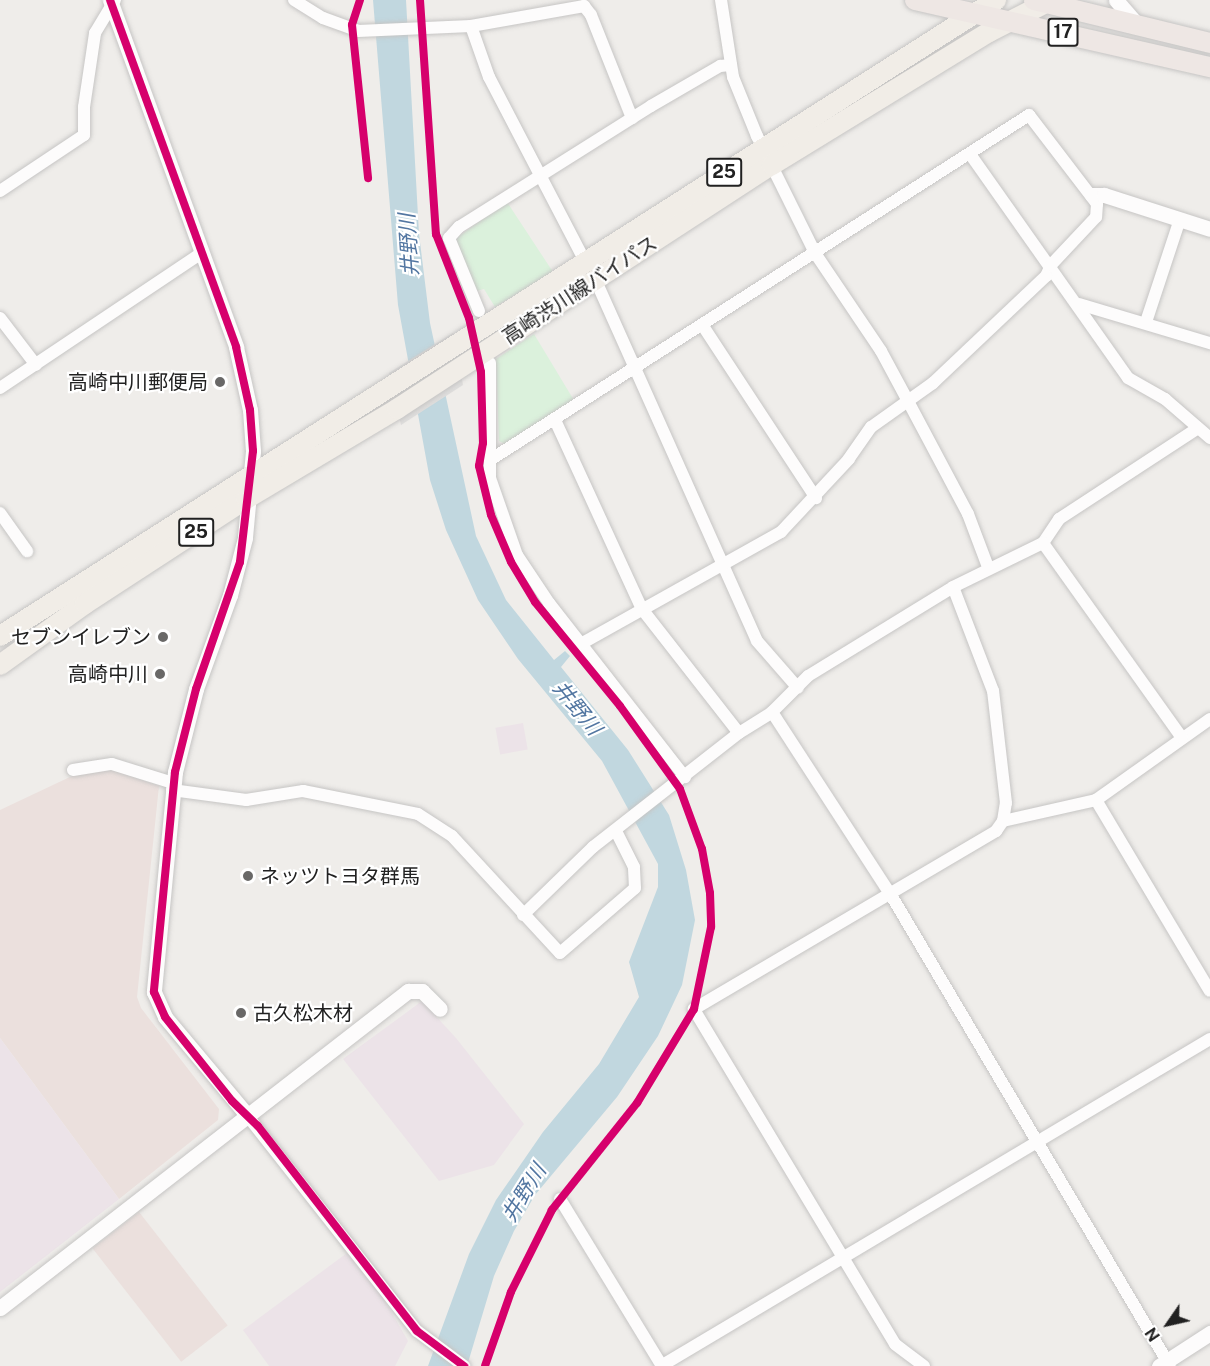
<!DOCTYPE html>
<meta charset="utf-8">
<style>
body{margin:0}
#map{position:relative;width:1210px;height:1366px;overflow:hidden;background:#efedea;font-family:"Public Sans","Noto Sans JP",sans-serif}
div>[style]{position:absolute}
[style*='--x']{left:calc(var(--x)*1px);top:calc(var(--y)*1px);width:calc(var(--w)*1px);rotate:calc(var(--a)*1deg)}
.commercial>*{inset:0;background:#ebe0dd;transform-origin:0 0}
.industrial>*{inset:0;background:#ece3e8;transform-origin:0 0}
.park>*{inset:0;background:#dbf1dc}
.water>*{inset:0;background:#c1d7df}
.pier>*{inset:0;background:#dedddc}
.roads{filter:drop-shadow(0 0 2px #c6c5c4) drop-shadow(0 0 2px #c6c5c4)}
.minor>*{height:12px;margin:-6px;padding:0 6px;transform-origin:6px;border-radius:6px;background:#fdfcfc}
.tertiary>*{height:15px;margin:-7.5px;padding:0 7.5px;transform-origin:7.5px;border-radius:7.5px;background:#fdfcfc}
.primary>*{height:20px;margin:-10px;padding:0 10px;transform-origin:10px;border-radius:10px;background:#f1ede7}
.trunk>*{height:20px;margin:-10px;padding:0 10px;transform-origin:10px;border-radius:10px;background:#eee7e4}
.cycleway>*{height:8px;margin:-4px;padding:0 4px;transform-origin:4px;border-radius:4px;background:#d6006c}
.dots>*{width:16px;height:16px;translate:-50% -50%;box-sizing:border-box;border:3px solid #fff;border-radius:50%}
span{translate:-50% -50%;white-space:nowrap;text-align:center;line-height:1.15;-webkit-text-stroke:4.5px #fff;paint-order:stroke}
.shield-label span{padding:2px 4px;background:#fff;border:2px solid;border-radius:4px;-webkit-text-stroke-width:0}
.shield-label{font-size:18px;color:#212121;font-weight:700}
.street-label{font-size:20px;color:#212121}
.poi-label{font-size:20px;color:#212121}
.right{translate:-100% -50%;text-align:right}
.left{translate:0 -50%;text-align:left}
.water-label{font-size:21px;color:#5276a1;font-style:italic}
.north{position:absolute;left:1138px;top:1294px;width:60px;height:60px;-webkit-text-stroke:4px #fff;paint-order:stroke;rotate:236deg;font-size:16px;font-weight:700;line-height:24px;text-align:center;color:#212121}
.north::after{content:'';display:block;margin:auto;width:21px;height:27px;background:#212121;clip-path:polygon(50% 0,100% 100%,50% 72%,0 100%)}
</style>
<div id="map">
<div class="commercial">
<i style="clip-path:polygon(106px 768px,159px 786px,137px 997px,141px 1008px,219px 1109px,218px 1120px,119px 1199px,0 1038px,0 810px,72px 776px)"></i>
<i style="left:139px;top:1212px;width:144px;height:59px;rotate:52deg"></i>
</div>
<div class="industrial">
<i style="left:523px;top:723px;width:27px;height:28px;rotate:80deg"></i>
<i style="clip-path:polygon(422px 1001px,456px 1038px,524px 1124px,494px 1165px,439px 1181px,343px 1059px)"></i>
<i style="clip-path:polygon(0 1038px,119px 1199px,0 1292px)"></i>
<i style="clip-path:polygon(347px 1253px,382px 1296px,408px 1341px,395px 1366px,269px 1366px,243px 1330px)"></i>
</div>
<div class="park">
<i style="clip-path:polygon(507px 202px,553px 272px,495px 307px,484px 289px,476px 291px,455px 239px)"></i>
<i style="clip-path:polygon(534px 334px,575px 402px,505px 444px,499px 441px,496px 359px)"></i>
</div>
<div class="water">
<i style="clip-path:polygon(373px 0,406px 0,419px 234px,430px 323px,476px 536px,506px 600px,554px 660px,565px 651px,570px 656px,561px 667px,628px 750px,669px 815px,686px 870px,695px 920px,682px 985px,658px 1036px,617px 1097px,535px 1195px,514px 1231px,494px 1276px,467px 1366px,428px 1366px,469px 1254px,496px 1200px,543px 1132px,599px 1064px,639px 997px,629px 962px,658px 887px,658px 864px,602px 761px,518px 659px,478px 600px,446px 530px,430px 480px,398px 305px)"></i>
</div>
<div class="pier">
<i style="clip-path:polygon(453px 333px,463px 385px,401px 425px,389px 373px)"></i>
</div>
<div class="roads">
<div class="minor">
<i style="--x:294;--y:0;--w:34;--a:32"></i>
<i style="--x:323;--y:18;--w:37;--a:20"></i>
<i style="--x:358;--y:31;--w:113;--a:-2.5"></i>
<i style="--x:471;--y:26;--w:115;--a:-10"></i>
<i style="--x:584;--y:6;--w:11;--a:52"></i>
<i style="--x:591;--y:15;--w:111;--a:68.3"></i>
<i style="--x:721;--y:0;--w:78;--a:81.1"></i>
<i style="--x:733;--y:77;--w:64;--a:67.9"></i>
<i style="--x:757;--y:136;--w:131;--a:63.6"></i>
<i style="--x:815;--y:253;--w:118;--a:56"></i>
<i style="--x:881;--y:351;--w:59;--a:61.7"></i>
<i style="--x:909;--y:403;--w:126;--a:62"></i>
<i style="--x:968;--y:514;--w:57;--a:69.3"></i>
<i style="--x:471;--y:26;--w:54;--a:70.6"></i>
<i style="--x:489;--y:77;--w:212;--a:62.5"></i>
<i style="--x:970;--y:154;--w:274;--a:54.8"></i>
<i style="--x:1128;--y:378;--w:43;--a:29.6"></i>
<i style="--x:1165;--y:399;--w:60;--a:40.9"></i>
<i style="--x:0;--y:191;--w:101;--a:-33.7"></i>
<i style="--x:84;--y:135;--w:28;--a:-90"></i>
<i style="--x:84;--y:107;--w:75;--a:-81.5"></i>
<i style="--x:95;--y:33;--w:39;--a:-59"></i>
<i style="--x:596;--y:281;--w:394;--a:65.9"></i>
<i style="--x:757;--y:641;--w:62;--a:48.9"></i>
<i style="--x:1079;--y:304;--w:137;--a:16.6"></i>
<i style="--x:479;--y:311;--w:79;--a:-112.3"></i>
<i style="--x:449;--y:238;--w:15;--a:-48"></i>
<i style="--x:459;--y:227;--w:227;--a:-32.2"></i>
<i style="--x:651;--y:106;--w:80;--a:-30.1"></i>
<i style="--x:720;--y:66;--w:11;--a:-5"></i>
<i style="--x:0;--y:318;--w:59;--a:52.5"></i>
<i style="--x:1146;--y:322;--w:108;--a:-71.7"></i>
<i style="--x:703;--y:326;--w:206;--a:56.7"></i>
<i style="--x:490;--y:363;--w:115;--a:90"></i>
<i style="--x:490;--y:478;--w:82;--a:70.7"></i>
<i style="--x:517;--y:555;--w:58;--a:56.3"></i>
<i style="--x:549;--y:603;--w:221;--a:52"></i>
<i style="--x:0;--y:388;--w:243;--a:-33.8"></i>
<i style="--x:555;--y:420;--w:208;--a:65.3"></i>
<i style="--x:642;--y:609;--w:157;--a:52"></i>
<i style="--x:490;--y:460;--w:640;--a:-32.62"></i>
<i style="--x:1029;--y:115;--w:112;--a:52.6"></i>
<i style="--x:1097;--y:204;--w:13;--a:94"></i>
<i style="--x:1096;--y:217;--w:66;--a:133.2"></i>
<i style="--x:1051;--y:265;--w:12;--a:114"></i>
<i style="--x:1046;--y:276;--w:156;--a:136.6"></i>
<i style="--x:933;--y:383;--w:76;--a:144.6"></i>
<i style="--x:871;--y:427;--w:39;--a:125"></i>
<i style="--x:849;--y:459;--w:100;--a:133"></i>
<i style="--x:781;--y:532;--w:228;--a:150.8"></i>
<i style="--x:0;--y:513;--w:47;--a:54.6"></i>
<i style="--x:1043;--y:543;--w:29;--a:-56"></i>
<i style="--x:1059;--y:519;--w:166;--a:-33.2"></i>
<i style="--x:772;--y:712;--w:218;--a:57"></i>
<i style="--x:891;--y:895;--w:547;--a:59.36"></i>
<i style="--x:73;--y:770;--w:39;--a:-9"></i>
<i style="--x:112;--y:764;--w:64;--a:17.3"></i>
<i style="--x:172;--y:790;--w:75;--a:7.7"></i>
<i style="--x:246;--y:800;--w:58;--a:-9"></i>
<i style="--x:303;--y:791;--w:117;--a:11.3"></i>
<i style="--x:418;--y:814;--w:40;--a:32.9"></i>
<i style="--x:452;--y:836;--w:159;--a:47.3"></i>
<i style="--x:560;--y:953;--w:99;--a:-40.9"></i>
<i style="--x:635;--y:888;--w:21;--a:-93"></i>
<i style="--x:634;--y:867;--w:40;--a:-116.6"></i>
<i style="--x:1096;--y:800;--w:222;--a:59.2"></i>
<i style="--x:1003;--y:821;--w:95;--a:-12.7"></i>
<i style="--x:1096;--y:800;--w:140;--a:-35.4"></i>
<i style="--x:523;--y:915;--w:98;--a:-44.2"></i>
<i style="--x:593;--y:847;--w:185;--a:-38"></i>
<i style="--x:739;--y:733;--w:39;--a:-32"></i>
<i style="--x:772;--y:712;--w:51;--a:-45"></i>
<i style="--x:808;--y:676;--w:170;--a:-31.5"></i>
<i style="--x:953;--y:587;--w:100;--a:-26.1"></i>
<i style="--x:1043;--y:543;--w:239;--a:54.5"></i>
<i style="--x:246;--y:1114;--w:276;--a:51.8"></i>
<i style="--x:417;--y:1331;--w:59;--a:36.7"></i>
<i style="--x:560;--y:1199;--w:196;--a:58.6"></i>
<i style="--x:661;--y:1366;--w:639;--a:-30.78"></i>
<i style="--x:924;--y:1366;--w:36;--a:-143"></i>
<i style="--x:895;--y:1344;--w:391;--a:-121"></i>
<i style="--x:694;--y:1009;--w:351;--a:-30.5"></i>
<i style="--x:996;--y:831;--w:12;--a:-55"></i>
<i style="--x:1003;--y:821;--w:18;--a:-81"></i>
<i style="--x:1006;--y:803;--w:113;--a:-96.6"></i>
<i style="--x:993;--y:691;--w:111;--a:-111"></i>
</div>
<div class="tertiary">
<i style="--x:110;--y:0;--w:369;--a:70"></i>
<i style="--x:236;--y:347;--w:65;--a:77.5"></i>
<i style="--x:250;--y:410;--w:41;--a:85.8"></i>
<i style="--x:253;--y:451;--w:87;--a:95.3"></i>
<i style="--x:245;--y:538;--w:59;--a:104.7"></i>
<i style="--x:230;--y:595;--w:100;--a:109.9"></i>
<i style="--x:196;--y:689;--w:86;--a:104.2"></i>
<i style="--x:175;--y:772;--w:221;--a:95.5"></i>
<i style="--x:154;--y:992;--w:27;--a:66"></i>
<i style="--x:165;--y:1017;--w:126;--a:50.1"></i>
<i style="--x:1116;--y:0;--w:32;--a:49"></i>
<i style="--x:1092;--y:195;--w:12;--a:0"></i>
<i style="--x:1104;--y:195;--w:111;--a:17.8"></i>
<i style="--x:0;--y:1308;--w:517;--a:-37.85"></i>
<i style="--x:408;--y:991;--w:14;--a:0"></i>
<i style="--x:422;--y:991;--w:25;--a:45"></i>
<i style="--x:1159;--y:1366;--w:61;--a:-32.9"></i>
</div>
<div class="primary">
<i style="--x:0;--y:636;--w:1182;--a:-32.56"></i>
<i style="--x:0;--y:665;--w:105;--a:-35.7"></i>
<i style="--x:85;--y:604;--w:192;--a:-33.1"></i>
<i style="--x:246;--y:499;--w:176;--a:-30.8"></i>
<i style="--x:397;--y:409;--w:447;--a:-33.1"></i>
<i style="--x:772;--y:165;--w:255;--a:-31.5"></i>
<i style="--x:989;--y:32;--w:64;--a:-27"></i>
</div>
<div class="trunk">
<i style="--x:915;--y:0;--w:303;--a:12.8"></i>
<i style="--x:1034;--y:0;--w:181;--a:13.7"></i>
</div>
</div>
<div class="cycleway">
<i style="--x:110;--y:0;--w:369;--a:70"></i>
<i style="--x:236;--y:347;--w:65;--a:77.5"></i>
<i style="--x:250;--y:410;--w:41;--a:85.8"></i>
<i style="--x:253;--y:451;--w:112;--a:96.7"></i>
<i style="--x:240;--y:562;--w:134;--a:109.1"></i>
<i style="--x:196;--y:689;--w:86;--a:104.2"></i>
<i style="--x:175;--y:772;--w:221;--a:95.5"></i>
<i style="--x:154;--y:992;--w:27;--a:66"></i>
<i style="--x:165;--y:1017;--w:107;--a:51.4"></i>
<i style="--x:232;--y:1101;--w:36;--a:44"></i>
<i style="--x:258;--y:1126;--w:259;--a:52.2"></i>
<i style="--x:417;--y:1331;--w:59;--a:36.7"></i>
<i style="--x:360;--y:0;--w:26;--a:108"></i>
<i style="--x:352;--y:25;--w:154;--a:84"></i>
<i style="--x:420;--y:0;--w:235;--a:86.1"></i>
<i style="--x:436;--y:234;--w:90;--a:68.6"></i>
<i style="--x:469;--y:318;--w:55;--a:77.5"></i>
<i style="--x:481;--y:372;--w:71;--a:88.4"></i>
<i style="--x:483;--y:443;--w:23;--a:100"></i>
<i style="--x:479;--y:466;--w:50;--a:76.2"></i>
<i style="--x:491;--y:515;--w:51;--a:66.9"></i>
<i style="--x:511;--y:562;--w:47;--a:59"></i>
<i style="--x:535;--y:602;--w:134;--a:50.7"></i>
<i style="--x:620;--y:706;--w:102;--a:54.1"></i>
<i style="--x:680;--y:789;--w:64;--a:69.9"></i>
<i style="--x:702;--y:849;--w:45;--a:79.7"></i>
<i style="--x:710;--y:893;--w:34;--a:88"></i>
<i style="--x:711;--y:927;--w:84;--a:101.7"></i>
<i style="--x:694;--y:1009;--w:110;--a:121.2"></i>
<i style="--x:637;--y:1103;--w:137;--a:128.5"></i>
<i style="--x:552;--y:1210;--w:92;--a:116.6"></i>
<i style="--x:511;--y:1292;--w:78;--a:109.4"></i>
</div>
<div class="dots">
<i style="left:220px;top:382px;background:#696867"></i>
<i style="left:163px;top:637px;background:#696867"></i>
<i style="left:160px;top:674px;background:#696867"></i>
<i style="left:248px;top:876px;background:#696867"></i>
<i style="left:241px;top:1013px;background:#696867"></i>
</div>
<div class="shield-label">
<span style="left:1063px;top:32px">17</span>
<span style="left:724px;top:172px">25</span>
<span style="left:196px;top:532px">25</span>
</div>
<div class="street-label">
<span style="left:580px;top:290px;rotate:-33deg">高崎渋川線バイパス</span>
</div>
<div class="poi-label">
<span class="right" style="left:208px;top:382px">高崎中川郵便局</span>
<span class="right" style="left:151px;top:637px">セブンイレブン</span>
<span class="right" style="left:148px;top:674px">高崎中川</span>
<span class="left" style="left:260px;top:876px">ネッツトヨタ群馬</span>
<span class="left" style="left:253px;top:1013px">古久松木材</span>
</div>
<div class="water-label">
<span style="left:409px;top:245px;rotate:-94deg">井野川</span>
<span style="left:577px;top:708px;rotate:51deg">井野川</span>
<span style="left:524px;top:1193px;rotate:-58deg">井野川</span>
</div>
<div class="north">N</div>
</div>
